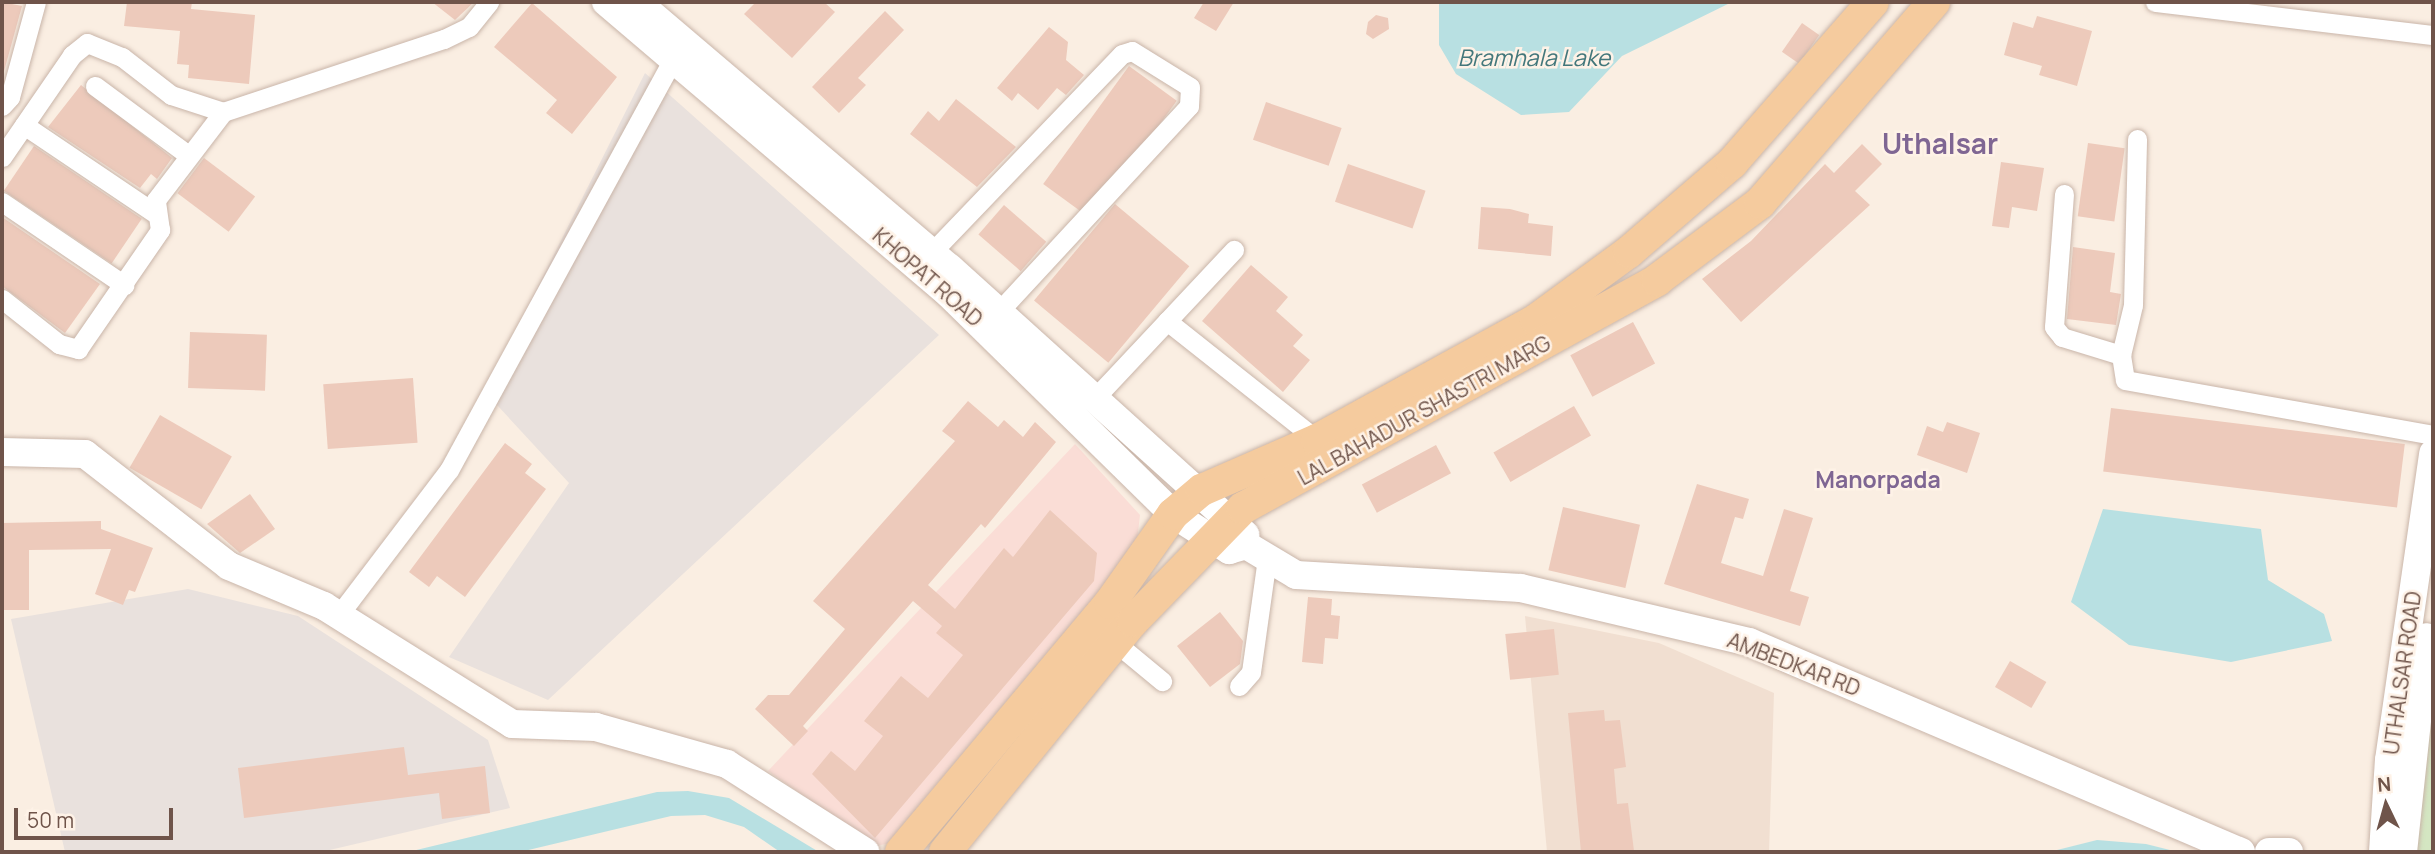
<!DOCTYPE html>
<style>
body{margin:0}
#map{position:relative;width:2435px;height:854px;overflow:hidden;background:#faeee2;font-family:Manrope,sans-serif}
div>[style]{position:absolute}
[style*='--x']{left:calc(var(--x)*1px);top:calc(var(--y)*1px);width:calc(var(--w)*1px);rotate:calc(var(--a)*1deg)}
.residential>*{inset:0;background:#f1dfd1}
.commercial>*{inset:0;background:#faddd6}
.industrial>*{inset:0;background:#e9e1dd}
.green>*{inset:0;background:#d4e6c2}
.water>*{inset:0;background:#b8e0e2}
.building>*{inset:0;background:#edcabb;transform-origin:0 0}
.roads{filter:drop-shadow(0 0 2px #c9b5a9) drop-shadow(0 0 2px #c9b5a9)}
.street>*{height:19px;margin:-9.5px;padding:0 9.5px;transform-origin:9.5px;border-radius:9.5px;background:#fff}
.secondary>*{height:28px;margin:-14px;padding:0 14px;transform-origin:14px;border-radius:14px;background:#fff}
.primary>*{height:32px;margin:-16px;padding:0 16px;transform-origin:16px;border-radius:16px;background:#f5cb9e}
span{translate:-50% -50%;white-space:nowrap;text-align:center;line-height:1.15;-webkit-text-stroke:5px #fef2e7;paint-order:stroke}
.street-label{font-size:21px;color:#6f544a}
.water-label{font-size:23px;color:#43777b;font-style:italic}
.neighbourhood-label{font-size:23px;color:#7f6693;font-weight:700}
.district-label{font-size:28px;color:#7f6693;font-weight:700}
.frame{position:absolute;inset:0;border:4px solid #6f544a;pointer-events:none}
.north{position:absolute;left:2351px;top:770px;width:70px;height:70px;-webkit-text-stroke:5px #fef2e7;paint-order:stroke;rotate:355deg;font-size:19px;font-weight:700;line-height:28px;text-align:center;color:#6f544a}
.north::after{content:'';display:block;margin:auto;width:24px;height:32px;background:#6f544a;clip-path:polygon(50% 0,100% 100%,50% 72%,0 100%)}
.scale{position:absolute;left:14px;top:808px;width:159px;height:32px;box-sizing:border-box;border:4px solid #6f544a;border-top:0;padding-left:9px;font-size:21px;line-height:24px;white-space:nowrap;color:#6f544a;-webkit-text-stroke:5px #fef2e7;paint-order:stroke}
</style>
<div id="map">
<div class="residential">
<i style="clip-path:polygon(1525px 616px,1659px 643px,1774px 693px,1769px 852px,1547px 852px)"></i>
</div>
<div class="commercial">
<i style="clip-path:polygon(1075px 444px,1140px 515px,1135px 558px,892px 843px,875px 846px,768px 771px)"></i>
</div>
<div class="industrial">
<i style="clip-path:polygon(645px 73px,939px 335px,548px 700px,449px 657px,569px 483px,485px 392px)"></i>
<i style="clip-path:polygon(188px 589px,298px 616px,488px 740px,510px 808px,321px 852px,65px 852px,11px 619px)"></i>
</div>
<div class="green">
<i style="clip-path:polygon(2433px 694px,2433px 852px,2418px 852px,2416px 845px)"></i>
</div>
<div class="water">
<i style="clip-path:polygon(1439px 2px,1732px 2px,1622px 56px,1569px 112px,1521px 115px,1456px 74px,1439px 45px)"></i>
<i style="clip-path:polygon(2103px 509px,2261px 529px,2268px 580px,2324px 614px,2332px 641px,2231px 662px,2129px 645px,2071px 602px)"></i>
<i style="clip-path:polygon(688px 791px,729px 798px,819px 852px,780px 852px,744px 827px,705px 815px,671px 816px,520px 852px,408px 852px,657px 792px)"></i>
<i style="clip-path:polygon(2097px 840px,2146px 844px,2178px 852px,2049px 852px)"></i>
</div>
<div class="building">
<i style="clip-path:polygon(2px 2px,22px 6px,3px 75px,2px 75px)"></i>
<i style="clip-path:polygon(127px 2px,192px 2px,191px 9px,255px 15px,249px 84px,188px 78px,189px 65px,177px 64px,180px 31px,124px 26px)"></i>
<i style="clip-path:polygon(432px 2px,474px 2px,455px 20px)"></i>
<i style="clip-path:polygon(756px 2px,824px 2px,835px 12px,792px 58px,744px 14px)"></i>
<i style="clip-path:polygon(1204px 2px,1234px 2px,1216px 31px,1194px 18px)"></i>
<i style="clip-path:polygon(532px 3px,617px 77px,572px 134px,546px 113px,557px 100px,494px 47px)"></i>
<i style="clip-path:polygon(885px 11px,904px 30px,858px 78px,866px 85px,839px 113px,812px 87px)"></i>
<i style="clip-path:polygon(1376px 15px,1388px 18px,1389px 29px,1373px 39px,1366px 34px,1368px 22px)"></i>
<i style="clip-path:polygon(2037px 16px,2092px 31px,2077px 86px,2039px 75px,2042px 66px,2004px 55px,2013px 22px,2033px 28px)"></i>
<i style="left:1802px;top:23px;width:21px;height:35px;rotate:35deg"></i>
<i style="clip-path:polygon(1049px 27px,1068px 42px,1066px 60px,1084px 75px,1066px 95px,1057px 88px,1038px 110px,1018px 93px,1012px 101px,997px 88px)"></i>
<i style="left:1129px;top:66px;width:59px;height:146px;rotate:36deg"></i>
<i style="clip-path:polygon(81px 85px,172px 158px,157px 179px,151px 174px,140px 188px,48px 127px)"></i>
<i style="clip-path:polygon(956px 99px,1016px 147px,977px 187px,910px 134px,928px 111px,939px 121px)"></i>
<i style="left:1266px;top:102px;width:80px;height:40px;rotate:19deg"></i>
<i style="left:2088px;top:143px;width:37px;height:74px;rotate:8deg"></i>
<i style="clip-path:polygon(1862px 144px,1882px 164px,1855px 191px,1870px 205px,1741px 322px,1702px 279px,1751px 241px,1825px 164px,1834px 173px)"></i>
<i style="left:34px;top:146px;width:130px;height:54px;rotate:34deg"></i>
<i style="left:204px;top:158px;width:64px;height:44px;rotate:37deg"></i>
<i style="clip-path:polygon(2001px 162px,2044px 168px,2037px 211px,2012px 207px,2009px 228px,1992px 226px)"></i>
<i style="left:1348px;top:164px;width:82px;height:40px;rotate:19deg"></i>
<i style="left:1115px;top:204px;width:97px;height:126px;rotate:40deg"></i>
<i style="left:1004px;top:205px;width:56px;height:39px;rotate:41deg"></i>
<i style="clip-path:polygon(1481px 207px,1510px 209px,1529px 214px,1528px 223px,1553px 226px,1551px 256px,1478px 249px)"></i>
<i style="clip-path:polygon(2px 217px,100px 284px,65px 333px,2px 286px)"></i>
<i style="clip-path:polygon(2073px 247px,2115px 253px,2110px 292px,2121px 294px,2116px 325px,2067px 319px)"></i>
<i style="clip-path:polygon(1251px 265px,1288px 297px,1276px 311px,1303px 335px,1293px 346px,1310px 360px,1283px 392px,1202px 321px)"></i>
<i style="left:1633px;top:322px;width:47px;height:71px;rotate:62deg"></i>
<i style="left:190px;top:332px;width:77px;height:56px;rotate:2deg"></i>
<i style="left:413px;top:378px;width:65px;height:90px;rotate:86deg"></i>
<i style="clip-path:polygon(968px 401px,998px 427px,1004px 420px,1023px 437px,1035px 422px,1056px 442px,985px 528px,981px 524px,928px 585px,955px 609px,1004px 548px,1013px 557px,1050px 510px,1097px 553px,1094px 581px,875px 838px,812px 774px,831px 751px,855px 771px,883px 736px,864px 721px,901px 676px,928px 698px,963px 655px,936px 633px,942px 626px,913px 601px,803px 726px,808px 731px,794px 746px,755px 709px,768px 695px,789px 695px,845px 629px,813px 601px,955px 441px,942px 431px)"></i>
<i style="left:1574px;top:406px;width:34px;height:93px;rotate:60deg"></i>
<i style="left:2111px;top:408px;width:296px;height:64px;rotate:7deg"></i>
<i style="left:160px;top:415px;width:83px;height:61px;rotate:30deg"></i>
<i style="clip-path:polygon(1947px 422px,1980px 433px,1967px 473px,1917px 455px,1927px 426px,1943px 432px)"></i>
<i style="clip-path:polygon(505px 443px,532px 464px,525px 473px,546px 489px,465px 597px,437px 576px,429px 587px,409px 572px)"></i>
<i style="left:1436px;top:445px;width:32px;height:84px;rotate:62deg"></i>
<i style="clip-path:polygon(1697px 484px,1749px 499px,1743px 519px,1735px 517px,1721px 563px,1763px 576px,1784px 509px,1813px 518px,1790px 591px,1809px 597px,1800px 626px,1664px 584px)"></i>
<i style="clip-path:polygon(250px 494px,275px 529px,240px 553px,207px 524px)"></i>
<i style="left:1563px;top:507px;width:79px;height:65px;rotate:13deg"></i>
<i style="clip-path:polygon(101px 521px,101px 529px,153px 548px,135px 592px,129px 590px,123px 605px,95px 594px,111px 549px,29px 550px,29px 610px,2px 610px,2px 523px)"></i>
<i style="clip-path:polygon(1308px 597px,1332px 599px,1331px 615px,1340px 616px,1338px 639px,1325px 638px,1323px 664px,1302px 662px)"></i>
<i style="clip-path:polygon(1220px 612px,1243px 641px,1240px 664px,1210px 687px,1177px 646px)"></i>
<i style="left:1554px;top:629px;width:46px;height:49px;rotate:84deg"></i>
<i style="left:2010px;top:661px;width:42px;height:30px;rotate:30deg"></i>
<i style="clip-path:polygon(1604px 710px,1605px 721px,1620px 720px,1626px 767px,1614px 769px,1617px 804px,1628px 803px,1634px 851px,1581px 852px,1568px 713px)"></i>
<i style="clip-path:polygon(404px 747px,408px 775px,485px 766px,490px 813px,442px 819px,439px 793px,244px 818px,238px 768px)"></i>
</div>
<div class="roads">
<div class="street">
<i style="--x:2155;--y:2;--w:280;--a:6.8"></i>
<i style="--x:95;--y:86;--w:114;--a:36.5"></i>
<i style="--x:2;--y:106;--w:12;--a:-48"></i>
<i style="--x:10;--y:97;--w:98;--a:-74.7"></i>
<i style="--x:24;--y:125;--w:159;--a:34"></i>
<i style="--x:2;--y:157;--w:124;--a:-55.5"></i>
<i style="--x:72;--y:55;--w:19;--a:-39"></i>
<i style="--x:87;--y:43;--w:38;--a:22"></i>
<i style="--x:122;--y:57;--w:62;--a:37.8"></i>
<i style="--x:171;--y:95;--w:55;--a:18.1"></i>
<i style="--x:223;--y:112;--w:233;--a:-18.3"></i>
<i style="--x:444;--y:39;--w:28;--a:-26"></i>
<i style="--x:469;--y:27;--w:32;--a:-51"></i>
<i style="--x:2064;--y:194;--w:133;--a:94.3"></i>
<i style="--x:2054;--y:327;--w:13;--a:51"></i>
<i style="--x:2062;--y:337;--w:62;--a:17"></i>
<i style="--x:2121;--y:355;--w:25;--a:81"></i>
<i style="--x:2125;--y:380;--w:313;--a:10.1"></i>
<i style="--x:2;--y:202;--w:148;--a:34.2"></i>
<i style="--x:932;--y:252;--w:274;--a:-46.2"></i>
<i style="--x:1122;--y:54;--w:10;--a:-17"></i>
<i style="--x:1132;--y:51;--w:68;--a:31.8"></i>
<i style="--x:1190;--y:87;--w:19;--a:93"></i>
<i style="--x:1189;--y:106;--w:281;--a:132.8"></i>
<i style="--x:2;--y:299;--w:73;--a:38.3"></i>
<i style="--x:59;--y:344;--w:20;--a:15"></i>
<i style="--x:78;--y:349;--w:145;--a:-55.4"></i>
<i style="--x:160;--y:230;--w:30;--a:-98"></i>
<i style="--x:156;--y:200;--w:111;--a:-52.7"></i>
<i style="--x:1167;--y:321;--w:191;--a:38.4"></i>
<i style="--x:2121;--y:355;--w:51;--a:-76.5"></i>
<i style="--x:2133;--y:305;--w:166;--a:-88.6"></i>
<i style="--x:1093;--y:400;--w:206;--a:-46.8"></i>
<i style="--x:338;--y:616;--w:183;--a:-52.8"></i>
<i style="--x:449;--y:470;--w:469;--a:-61.4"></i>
<i style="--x:1116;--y:643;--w:60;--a:39.6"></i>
<i style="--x:1239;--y:686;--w:18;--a:-49"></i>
<i style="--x:1251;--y:672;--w:115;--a:-82"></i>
</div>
<div class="secondary">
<i style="--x:606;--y:2;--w:449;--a:40.4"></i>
<i style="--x:948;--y:293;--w:315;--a:44.5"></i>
<i style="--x:1173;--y:514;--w:67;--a:32.7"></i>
<i style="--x:1229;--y:550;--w:18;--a:-16"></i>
<i style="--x:637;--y:2;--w:411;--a:40.4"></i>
<i style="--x:950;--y:268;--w:398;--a:42.1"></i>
<i style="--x:2;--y:452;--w:83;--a:1.4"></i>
<i style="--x:85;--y:454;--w:182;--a:37.9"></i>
<i style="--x:229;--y:566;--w:103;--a:22.8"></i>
<i style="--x:324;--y:606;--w:222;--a:32.1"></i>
<i style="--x:512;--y:724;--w:84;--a:2"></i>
<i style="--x:596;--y:727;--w:136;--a:15.8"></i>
<i style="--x:727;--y:764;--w:164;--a:32.5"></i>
<i style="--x:1246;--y:545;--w:58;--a:31"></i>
<i style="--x:1296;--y:575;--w:225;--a:3.3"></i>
<i style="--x:1521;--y:588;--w:234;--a:13.3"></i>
<i style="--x:1749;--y:642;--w:535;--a:23.11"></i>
<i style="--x:2269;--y:852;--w:20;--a:0"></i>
<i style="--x:2383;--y:852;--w:92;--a:-86.3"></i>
<i style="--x:2389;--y:760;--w:310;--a:-81.8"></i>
<i style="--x:2403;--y:852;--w:216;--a:-83.9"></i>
</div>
<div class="primary">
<i style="--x:901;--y:852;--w:325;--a:-50"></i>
<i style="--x:1110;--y:603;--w:109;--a:-54.7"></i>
<i style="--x:1173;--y:514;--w:38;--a:-40"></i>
<i style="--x:1202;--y:490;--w:125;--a:-23.5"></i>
<i style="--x:1317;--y:440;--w:250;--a:-28.7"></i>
<i style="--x:1536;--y:320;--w:115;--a:-36.2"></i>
<i style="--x:1629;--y:252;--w:136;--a:-40.8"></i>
<i style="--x:1732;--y:163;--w:214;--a:-48.8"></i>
<i style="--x:945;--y:852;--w:298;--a:-50.9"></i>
<i style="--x:1133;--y:621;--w:158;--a:-45.8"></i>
<i style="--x:1243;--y:508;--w:473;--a:-28.8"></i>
<i style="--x:1657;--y:280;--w:129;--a:-36.8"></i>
<i style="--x:1760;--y:203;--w:266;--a:-49.1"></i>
</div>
</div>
<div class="street-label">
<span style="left:928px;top:277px;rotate:41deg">KHOPAT ROAD</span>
<span style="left:1424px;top:410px;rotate:-29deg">LAL BAHADUR SHASTRI MARG</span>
<span style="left:1794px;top:664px;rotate:21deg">AMBEDKAR RD</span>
<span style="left:2402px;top:673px;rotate:-82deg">UTHALSAR ROAD</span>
</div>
<div class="water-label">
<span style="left:1534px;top:57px">Bramhala Lake</span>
</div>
<div class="neighbourhood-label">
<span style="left:1878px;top:479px">Manorpada</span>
</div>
<div class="district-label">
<span style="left:1940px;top:143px">Uthalsar</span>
</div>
<div class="frame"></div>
<div class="north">N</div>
<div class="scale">50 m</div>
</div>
